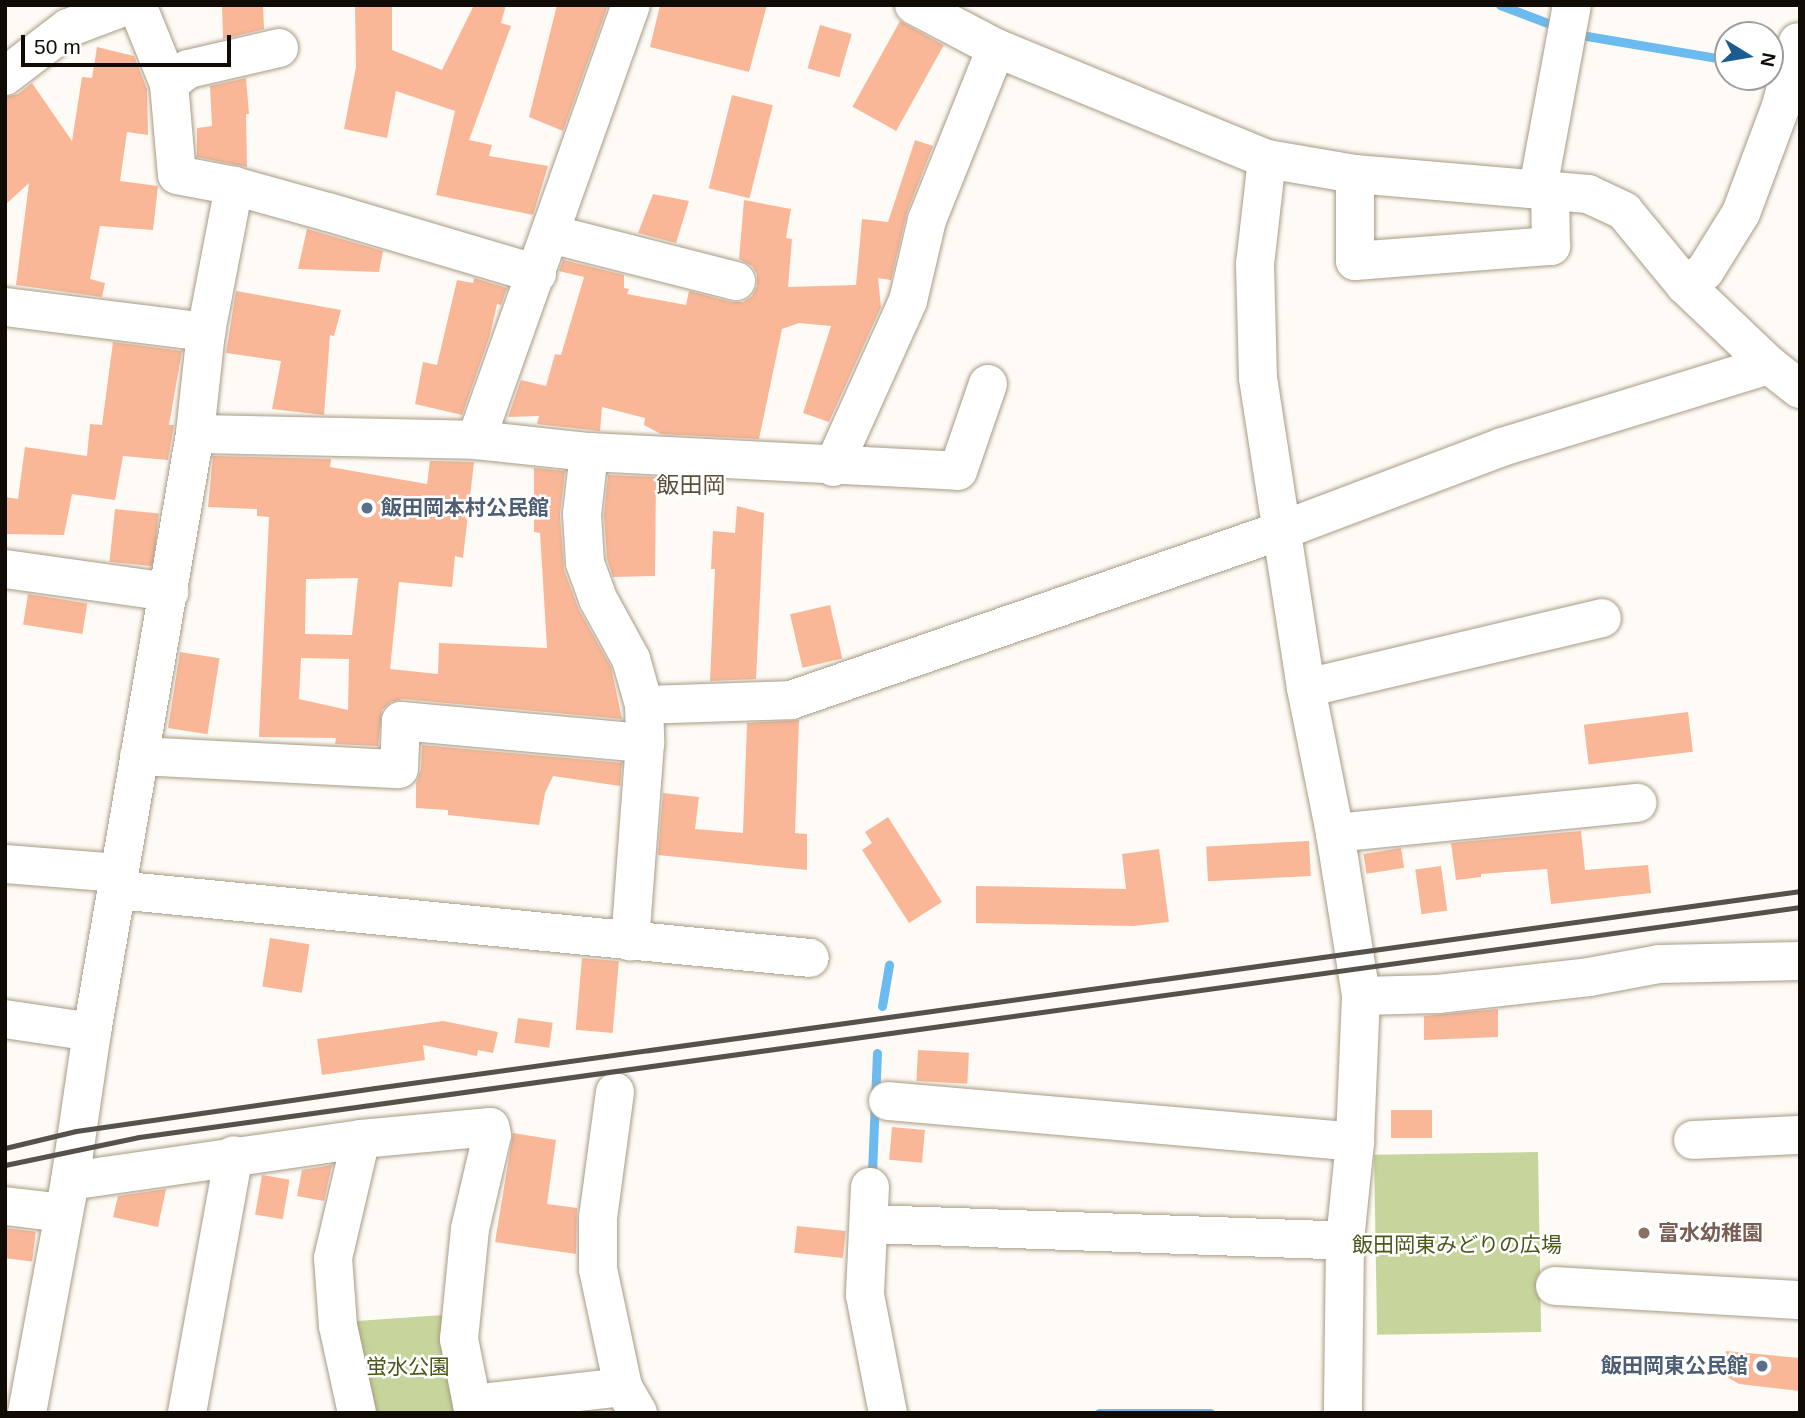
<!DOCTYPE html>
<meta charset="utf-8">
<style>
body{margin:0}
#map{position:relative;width:1805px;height:1418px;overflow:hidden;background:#fefbf6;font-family:Helvetica,"Noto Sans JP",sans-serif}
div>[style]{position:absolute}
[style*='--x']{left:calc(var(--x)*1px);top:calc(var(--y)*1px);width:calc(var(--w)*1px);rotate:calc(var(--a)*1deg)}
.green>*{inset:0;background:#c6d59b;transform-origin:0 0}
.stream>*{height:9px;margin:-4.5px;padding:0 4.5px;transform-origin:4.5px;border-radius:4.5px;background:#6bbaf0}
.building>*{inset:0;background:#f9b798;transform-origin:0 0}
.roads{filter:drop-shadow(0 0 2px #a89b84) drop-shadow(0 0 2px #a89b84)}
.minor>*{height:38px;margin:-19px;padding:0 19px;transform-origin:19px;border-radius:19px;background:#fff}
.rail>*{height:5px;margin:-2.5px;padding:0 2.5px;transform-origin:2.5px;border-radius:2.5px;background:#56514b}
.dots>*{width:19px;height:19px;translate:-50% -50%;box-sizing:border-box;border:4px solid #fff;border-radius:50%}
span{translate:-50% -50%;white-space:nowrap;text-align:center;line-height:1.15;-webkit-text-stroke:5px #fff;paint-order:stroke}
.service-label{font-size:21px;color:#4e5e75;font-weight:700}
.left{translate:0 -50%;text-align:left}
.right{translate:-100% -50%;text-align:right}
.education-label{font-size:21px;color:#785e54;font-weight:700}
.park-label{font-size:21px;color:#4a561a}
.neighbourhood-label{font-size:23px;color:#5a4e39}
.frame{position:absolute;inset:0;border:7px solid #100b04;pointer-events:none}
.north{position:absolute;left:1714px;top:21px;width:70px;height:70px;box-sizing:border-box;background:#fff;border:2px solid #9f9d9b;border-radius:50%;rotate:101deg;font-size:19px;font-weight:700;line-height:28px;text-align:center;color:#100b04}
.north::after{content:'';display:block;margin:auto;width:24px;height:32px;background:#1a5b90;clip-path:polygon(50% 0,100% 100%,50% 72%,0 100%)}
.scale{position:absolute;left:21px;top:35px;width:210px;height:32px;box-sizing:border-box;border:4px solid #100b04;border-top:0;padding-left:9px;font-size:21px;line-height:24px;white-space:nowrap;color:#100b04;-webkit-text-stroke:5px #fff;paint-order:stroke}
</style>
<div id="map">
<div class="green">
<i style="left:1538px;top:1152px;width:180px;height:164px;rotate:89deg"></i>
<i style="clip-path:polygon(443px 1315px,460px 1413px,372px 1413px,357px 1321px)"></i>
</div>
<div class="stream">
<i style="--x:1500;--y:5;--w:62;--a:20.8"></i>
<i style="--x:1575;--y:34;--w:155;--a:9.6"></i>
<i style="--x:882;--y:1006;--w:42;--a:-80.3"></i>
<i style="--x:872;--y:1172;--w:119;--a:-87.6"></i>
<i style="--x:1099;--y:1413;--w:111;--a:0"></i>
</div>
<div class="building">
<i style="clip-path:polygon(222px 5px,263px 5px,264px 29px,223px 39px)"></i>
<i style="clip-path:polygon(355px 5px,392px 5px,392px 50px,442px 70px,474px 5px,506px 5px,501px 23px,511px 26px,469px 140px,492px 145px,489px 156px,548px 166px,533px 215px,436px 195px,455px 111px,396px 91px,387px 138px,344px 129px,356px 67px)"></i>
<i style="clip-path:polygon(557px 5px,608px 5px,563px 131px,529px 117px)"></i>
<i style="clip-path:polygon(660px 5px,767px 5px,749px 72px,650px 47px)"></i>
<i style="left:900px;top:21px;width:50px;height:98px;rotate:29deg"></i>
<i style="left:820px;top:25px;width:33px;height:45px;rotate:16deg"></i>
<i style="clip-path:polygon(97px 47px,134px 56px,147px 89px,148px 135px,127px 132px,120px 181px,158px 186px,153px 230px,100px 226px,90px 279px,105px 283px,102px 297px,16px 285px,29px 183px,5px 205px,5px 97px,18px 94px,32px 83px,72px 141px,82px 77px,92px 78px)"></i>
<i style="clip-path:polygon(246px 78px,249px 114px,246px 114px,247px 167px,197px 157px,197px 128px,212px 126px,210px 86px)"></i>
<i style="left:732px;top:95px;width:42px;height:96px;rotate:14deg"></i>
<i style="clip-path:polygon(915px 140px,933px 146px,907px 212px,891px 280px,878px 278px,881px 307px,829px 422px,803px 413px,831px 326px,799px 323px,782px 329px,759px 439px,661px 434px,644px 425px,645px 418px,602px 407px,600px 431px,537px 424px,539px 416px,508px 417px,521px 380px,546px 386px,555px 354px,561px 355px,584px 277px,559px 271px,563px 260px,624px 275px,624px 288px,629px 289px,627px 294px,686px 305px,689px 291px,731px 302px,743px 302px,752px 296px,757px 286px,757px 274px,752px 266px,739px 259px,744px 200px,791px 209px,786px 238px,792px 239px,788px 287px,856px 285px,862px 219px,888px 222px)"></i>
<i style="clip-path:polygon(653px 194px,689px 201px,676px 243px,638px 233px)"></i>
<i style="clip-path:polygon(307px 229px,383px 251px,379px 272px,298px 269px)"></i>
<i style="clip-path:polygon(474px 278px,507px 288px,501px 305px,497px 304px,490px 335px,462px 415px,415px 404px,423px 362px,437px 365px,457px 280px,473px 283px)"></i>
<i style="clip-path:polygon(236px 291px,341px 310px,334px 336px,330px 335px,324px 415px,272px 409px,281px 361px,226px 353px)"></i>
<i style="clip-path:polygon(113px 342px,182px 351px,169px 425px,174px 425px,168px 460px,123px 456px,115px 500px,72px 494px,64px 535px,5px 534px,5px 497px,18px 499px,25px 447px,87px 456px,90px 424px,102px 425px)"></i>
<i style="clip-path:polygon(evenodd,213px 456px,331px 459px,330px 467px,427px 484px,430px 461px,474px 462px,463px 558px,455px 556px,452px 587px,399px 582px,390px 669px,438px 674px,439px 643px,547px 648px,540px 533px,534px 532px,534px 468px,565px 471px,560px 515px,564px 570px,579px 610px,611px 667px,622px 719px,403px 699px,391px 702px,382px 710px,378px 746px,335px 744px,336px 738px,259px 737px,269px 517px,257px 516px,257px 509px,208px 507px,213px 456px,358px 578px,352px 635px,305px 634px,306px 579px,358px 578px,213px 456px,301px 658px,349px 659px,348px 710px,299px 699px,301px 658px)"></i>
<i style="clip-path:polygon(608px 475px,656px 477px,655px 576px,613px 577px,607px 559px,604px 515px)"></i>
<i style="clip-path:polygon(737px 506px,764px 513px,756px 679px,710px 681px,715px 569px,711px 569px,713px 531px,735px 533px)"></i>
<i style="left:115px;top:509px;width:44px;height:53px;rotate:6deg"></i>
<i style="left:28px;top:594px;width:60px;height:31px;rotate:9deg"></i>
<i style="left:830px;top:605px;width:55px;height:41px;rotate:77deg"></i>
<i style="left:180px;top:652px;width:40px;height:77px;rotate:9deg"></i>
<i style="left:1688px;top:712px;width:40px;height:105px;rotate:83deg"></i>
<i style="clip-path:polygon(799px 720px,795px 833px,807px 834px,807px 870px,658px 855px,663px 793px,699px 797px,695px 829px,743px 833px,747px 723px)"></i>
<i style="clip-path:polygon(422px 745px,622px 763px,620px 786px,553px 776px,545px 793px,539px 825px,448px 815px,448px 810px,416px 808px,416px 783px,421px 770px)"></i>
<i style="clip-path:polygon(888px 817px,942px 902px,909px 923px,862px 850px,872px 843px,865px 832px)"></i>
<i style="clip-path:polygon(1581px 831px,1585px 870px,1648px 865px,1651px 893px,1551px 904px,1547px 869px,1481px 874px,1481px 877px,1456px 880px,1451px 843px)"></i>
<i style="left:1309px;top:841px;width:35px;height:103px;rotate:87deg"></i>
<i style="left:1401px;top:848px;width:20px;height:38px;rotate:81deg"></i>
<i style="clip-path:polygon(1159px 849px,1169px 922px,1133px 926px,976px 923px,976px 886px,1126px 889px,1122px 854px)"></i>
<i style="left:1441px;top:866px;width:45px;height:26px;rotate:82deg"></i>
<i style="left:270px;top:938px;width:40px;height:49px;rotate:9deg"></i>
<i style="left:582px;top:958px;width:37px;height:72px;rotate:5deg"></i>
<i style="clip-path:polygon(1498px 1009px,1498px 1037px,1424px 1040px,1424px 1016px)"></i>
<i style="left:518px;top:1018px;width:35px;height:25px;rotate:8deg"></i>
<i style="clip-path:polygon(443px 1021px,498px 1032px,493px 1053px,478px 1050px,477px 1056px,423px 1045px,425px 1060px,322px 1075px,317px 1039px)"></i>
<i style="left:918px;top:1050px;width:51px;height:31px;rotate:3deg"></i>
<i style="left:1391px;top:1110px;width:41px;height:28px"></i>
<i style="left:892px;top:1127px;width:33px;height:33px;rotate:5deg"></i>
<i style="clip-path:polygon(513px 1133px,556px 1140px,547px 1204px,577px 1208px,576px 1254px,495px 1242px)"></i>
<i style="clip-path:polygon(332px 1165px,324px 1201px,297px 1196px,302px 1170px)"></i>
<i style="left:262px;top:1175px;width:28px;height:40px;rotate:10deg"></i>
<i style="clip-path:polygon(166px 1189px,158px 1227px,113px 1217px,118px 1196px)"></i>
<i style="left:797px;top:1226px;width:49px;height:27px;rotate:6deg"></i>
<i style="left:5px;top:1228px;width:31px;height:30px;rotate:7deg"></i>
<i style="clip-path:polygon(1726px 1351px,1800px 1358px,1800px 1391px,1739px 1384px,1722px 1374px)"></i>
</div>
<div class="roads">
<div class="minor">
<i style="--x:137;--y:5;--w:85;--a:67.9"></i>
<i style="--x:914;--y:5;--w:93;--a:27.7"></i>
<i style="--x:996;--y:48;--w:293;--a:22.3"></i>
<i style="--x:1267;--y:159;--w:89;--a:9.7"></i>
<i style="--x:1355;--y:174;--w:234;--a:4.9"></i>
<i style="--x:1588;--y:194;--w:40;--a:25"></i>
<i style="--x:1624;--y:211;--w:96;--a:50.5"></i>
<i style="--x:1685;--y:285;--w:116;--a:43.6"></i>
<i style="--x:1769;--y:365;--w:39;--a:38"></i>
<i style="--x:279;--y:48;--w:93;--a:167"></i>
<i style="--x:188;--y:69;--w:24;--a:142"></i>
<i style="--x:169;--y:84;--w:91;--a:85"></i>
<i style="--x:177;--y:175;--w:58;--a:10.9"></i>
<i style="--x:234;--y:186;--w:98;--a:15.5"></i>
<i style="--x:328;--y:212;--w:218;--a:16.5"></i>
<i style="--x:5;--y:76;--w:79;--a:-37.3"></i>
<i style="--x:68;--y:28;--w:65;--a:-20.7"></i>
<i style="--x:1267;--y:159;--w:106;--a:96.5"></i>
<i style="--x:1255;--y:264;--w:114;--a:88.5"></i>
<i style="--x:1258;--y:378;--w:314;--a:81.2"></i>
<i style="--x:1306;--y:688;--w:148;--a:78.7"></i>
<i style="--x:1335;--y:833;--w:165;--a:80.9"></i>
<i style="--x:1361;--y:996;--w:146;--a:92.4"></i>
<i style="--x:1355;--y:1142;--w:100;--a:95.8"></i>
<i style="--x:1345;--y:1241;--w:172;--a:90.7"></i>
<i style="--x:1355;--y:174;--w:87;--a:90"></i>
<i style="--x:1355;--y:261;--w:197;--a:-4.4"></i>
<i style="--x:1551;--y:246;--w:57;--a:-91"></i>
<i style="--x:1538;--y:188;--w:186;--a:-79.5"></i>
<i style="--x:551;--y:234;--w:191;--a:14.3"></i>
<i style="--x:1685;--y:285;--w:24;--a:-35"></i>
<i style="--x:1705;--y:271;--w:68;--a:-58.2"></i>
<i style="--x:1741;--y:213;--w:114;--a:-69.5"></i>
<i style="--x:1781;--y:106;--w:66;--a:-75.1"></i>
<i style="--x:5;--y:307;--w:203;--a:7.1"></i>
<i style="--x:206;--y:332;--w:103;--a:96.2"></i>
<i style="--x:206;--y:332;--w:149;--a:-79.1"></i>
<i style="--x:476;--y:440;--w:114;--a:6.1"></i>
<i style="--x:589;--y:452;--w:369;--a:2.9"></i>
<i style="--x:958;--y:471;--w:92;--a:-71"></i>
<i style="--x:589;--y:452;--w:62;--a:96.4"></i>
<i style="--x:582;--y:514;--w:49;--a:86.5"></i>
<i style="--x:585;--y:563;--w:38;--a:70"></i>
<i style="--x:598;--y:599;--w:68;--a:61.2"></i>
<i style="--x:631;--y:659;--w:48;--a:74.2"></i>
<i style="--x:644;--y:705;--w:38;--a:88"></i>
<i style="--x:645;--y:743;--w:199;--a:94.3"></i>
<i style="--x:833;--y:467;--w:182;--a:-65.7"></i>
<i style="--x:908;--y:301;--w:83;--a:-76.8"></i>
<i style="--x:927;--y:220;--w:185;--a:-68.1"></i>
<i style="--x:5;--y:569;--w:166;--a:8"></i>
<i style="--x:1306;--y:688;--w:304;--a:-13.3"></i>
<i style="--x:644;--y:705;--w:147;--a:-1.9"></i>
<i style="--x:791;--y:700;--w:517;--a:-19.07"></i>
<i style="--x:1280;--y:531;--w:237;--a:-20.7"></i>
<i style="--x:1502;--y:447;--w:279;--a:-17.1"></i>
<i style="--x:139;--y:756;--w:260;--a:2.9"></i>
<i style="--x:399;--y:769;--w:48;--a:-87.6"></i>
<i style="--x:401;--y:721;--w:245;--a:5.2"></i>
<i style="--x:1335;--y:833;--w:304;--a:-5.7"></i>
<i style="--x:5;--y:864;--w:114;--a:4.5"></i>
<i style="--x:117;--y:890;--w:696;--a:5.6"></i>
<i style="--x:1361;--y:996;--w:77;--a:-1.5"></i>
<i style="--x:1438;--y:994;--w:152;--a:-6.4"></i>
<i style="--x:1589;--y:977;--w:71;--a:-10.5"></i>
<i style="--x:1659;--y:964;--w:141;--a:-1.2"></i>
<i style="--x:5;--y:1019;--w:88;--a:8.5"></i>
<i style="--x:615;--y:1092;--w:127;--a:97.7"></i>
<i style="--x:598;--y:1218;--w:51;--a:90"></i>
<i style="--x:598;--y:1269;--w:121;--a:78"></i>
<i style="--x:623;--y:1387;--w:30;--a:60"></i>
<i style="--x:888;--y:1101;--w:469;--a:5"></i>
<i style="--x:1693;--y:1140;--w:107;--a:-2.7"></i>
<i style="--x:70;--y:1181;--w:294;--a:-8.2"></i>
<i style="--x:361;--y:1139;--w:130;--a:-5.3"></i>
<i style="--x:490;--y:1127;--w:8;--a:76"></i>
<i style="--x:492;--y:1135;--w:97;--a:103.2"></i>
<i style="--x:470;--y:1229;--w:111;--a:95.7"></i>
<i style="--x:459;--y:1339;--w:66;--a:78.7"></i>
<i style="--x:472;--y:1404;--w:152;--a:-6.4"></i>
<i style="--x:870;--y:1187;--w:108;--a:92.7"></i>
<i style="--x:865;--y:1295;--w:120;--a:79"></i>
<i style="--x:5;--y:1206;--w:58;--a:6.9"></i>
<i style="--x:869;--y:1224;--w:476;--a:2"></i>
<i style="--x:1555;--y:1286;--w:245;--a:3.3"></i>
<i style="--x:27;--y:1413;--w:236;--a:-79.5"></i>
<i style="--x:70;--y:1181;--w:151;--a:-81.6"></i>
<i style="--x:92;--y:1032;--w:607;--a:-80.23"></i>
<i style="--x:195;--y:434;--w:281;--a:1.2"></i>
<i style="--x:476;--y:440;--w:462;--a:-70.4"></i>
<i style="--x:187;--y:1413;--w:262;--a:-79.7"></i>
<i style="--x:357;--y:1413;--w:89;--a:-102.3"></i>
<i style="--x:338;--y:1326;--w:68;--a:-94.2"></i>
<i style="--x:333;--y:1258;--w:122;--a:-76.8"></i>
</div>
</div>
<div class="rail">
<i style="--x:5;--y:1148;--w:73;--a:-13.5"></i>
<i style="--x:76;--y:1131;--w:302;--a:-8.2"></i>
<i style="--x:375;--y:1088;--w:1439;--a:-7.87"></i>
<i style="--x:5;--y:1165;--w:137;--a:-11.8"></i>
<i style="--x:139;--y:1137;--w:1677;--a:-7.88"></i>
</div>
<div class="dots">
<i style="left:367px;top:508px;background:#5c6f8a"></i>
<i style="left:1644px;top:1233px;background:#8d6e63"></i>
<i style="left:1762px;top:1366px;background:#5c6f8a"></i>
</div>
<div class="service-label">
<span class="left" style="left:381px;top:508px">飯田岡本村公民館</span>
<span class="right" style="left:1748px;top:1366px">飯田岡東公民館</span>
</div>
<div class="education-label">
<span class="left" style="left:1658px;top:1233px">富水幼稚園</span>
</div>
<div class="park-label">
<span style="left:1457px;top:1245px">飯田岡東みどりの広場</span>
<span style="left:408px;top:1367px">蛍水公園</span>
</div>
<div class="neighbourhood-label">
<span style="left:691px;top:485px">飯田岡</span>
</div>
<div class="frame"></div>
<div class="north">N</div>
<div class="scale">50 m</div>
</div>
